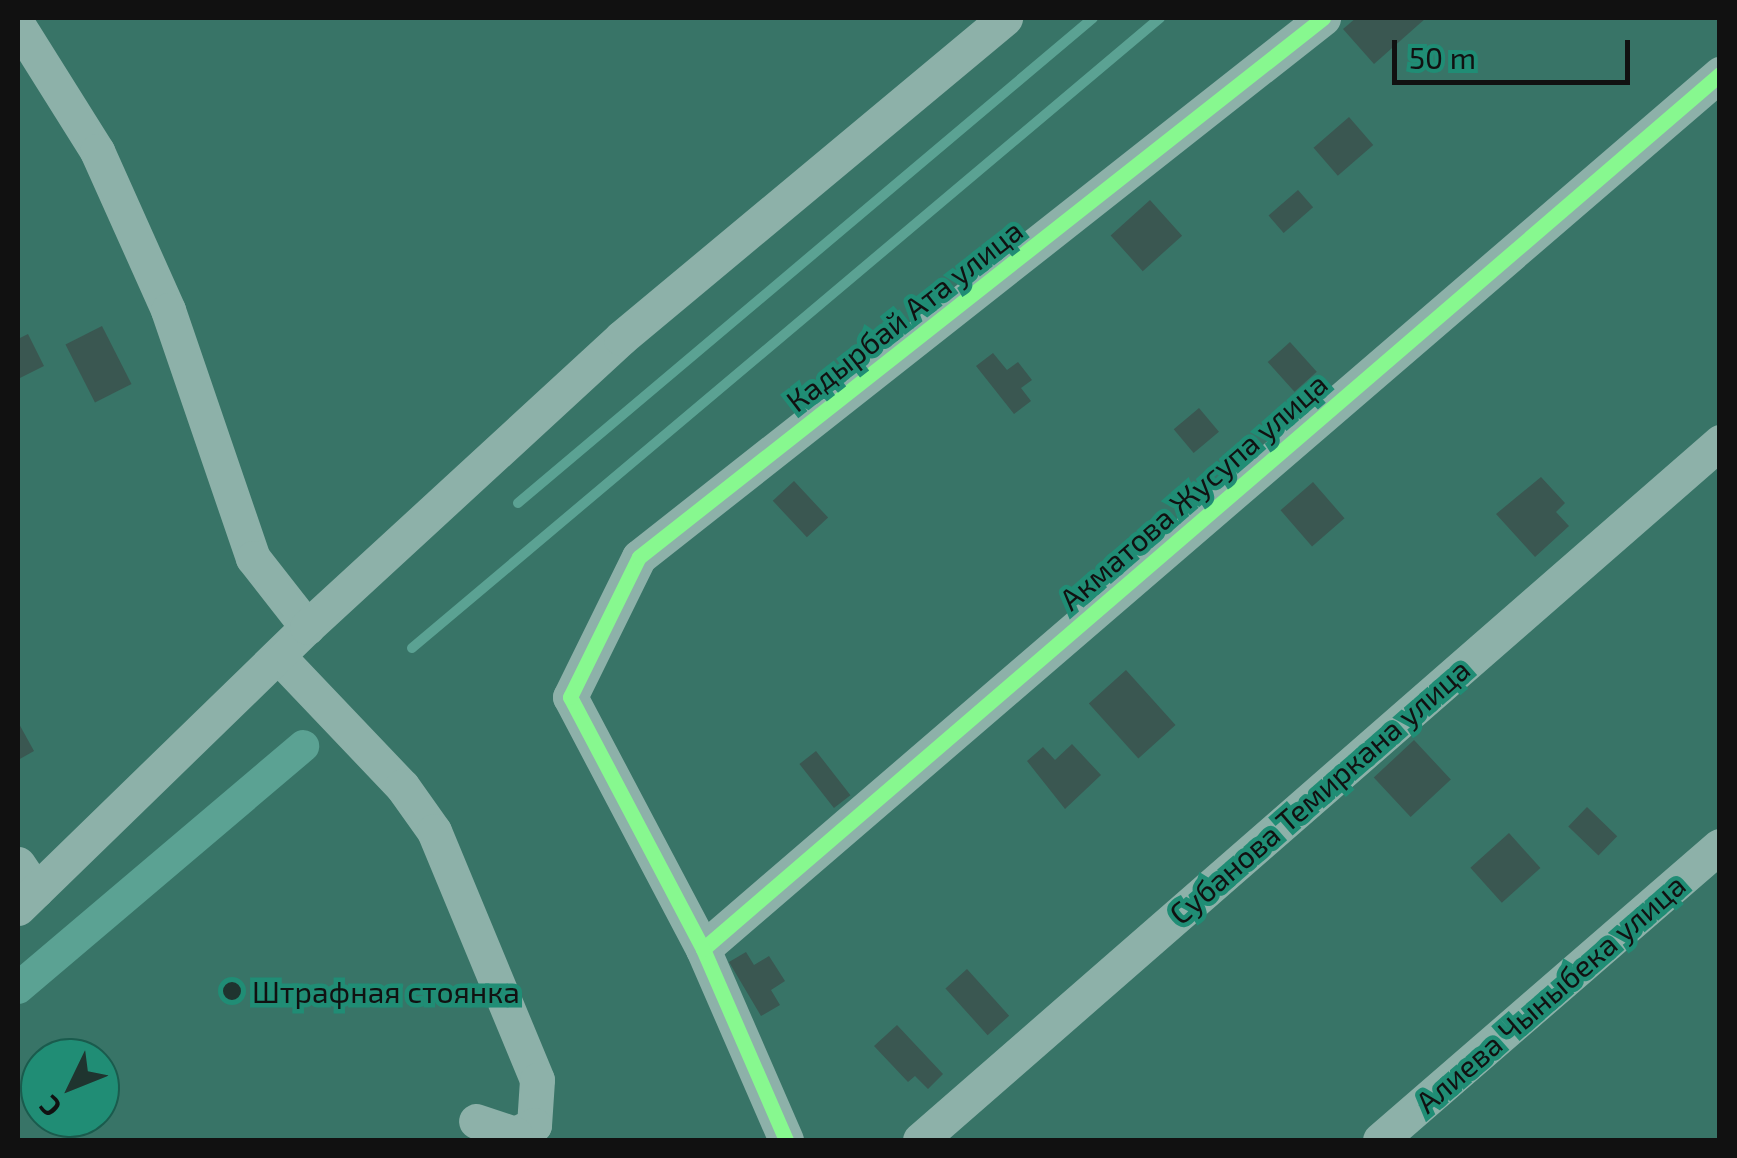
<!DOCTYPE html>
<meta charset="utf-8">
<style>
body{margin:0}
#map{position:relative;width:1737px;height:1158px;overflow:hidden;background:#387467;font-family:"Exo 2",sans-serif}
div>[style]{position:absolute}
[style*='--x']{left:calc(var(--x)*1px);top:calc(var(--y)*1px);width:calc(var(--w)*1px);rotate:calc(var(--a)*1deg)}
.stream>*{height:10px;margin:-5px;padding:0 5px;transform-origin:5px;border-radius:5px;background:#5ba293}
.canal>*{height:32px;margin:-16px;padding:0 16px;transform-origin:16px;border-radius:16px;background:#5ba293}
.building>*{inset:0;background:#3a5751;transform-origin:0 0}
.minor>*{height:35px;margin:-17.5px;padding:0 17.5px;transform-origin:17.5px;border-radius:17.5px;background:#8db1a9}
.cycleway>*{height:15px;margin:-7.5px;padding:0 7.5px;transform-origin:7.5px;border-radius:7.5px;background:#87f88f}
.dots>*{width:28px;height:28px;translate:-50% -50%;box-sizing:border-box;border:5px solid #208d75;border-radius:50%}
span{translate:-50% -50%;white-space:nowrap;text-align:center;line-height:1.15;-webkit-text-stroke:9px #208d75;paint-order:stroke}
.street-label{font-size:30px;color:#111}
.poi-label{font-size:30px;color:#111}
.left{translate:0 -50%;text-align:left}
.frame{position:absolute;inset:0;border:20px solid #111;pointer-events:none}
.north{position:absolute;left:20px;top:1038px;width:100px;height:100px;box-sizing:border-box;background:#208d75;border:2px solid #1a5b4d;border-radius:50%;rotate:227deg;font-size:28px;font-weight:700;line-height:40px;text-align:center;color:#111}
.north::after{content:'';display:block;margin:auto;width:35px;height:45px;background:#1f342f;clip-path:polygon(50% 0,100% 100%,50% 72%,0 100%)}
.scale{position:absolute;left:1392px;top:40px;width:238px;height:45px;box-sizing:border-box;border:5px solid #111;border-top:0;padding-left:12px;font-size:30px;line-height:35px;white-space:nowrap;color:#111;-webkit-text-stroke:8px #208d75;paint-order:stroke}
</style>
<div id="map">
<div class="stream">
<i style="--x:518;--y:503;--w:752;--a:-40.15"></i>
<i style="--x:412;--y:648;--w:978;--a:-40.11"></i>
</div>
<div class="canal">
<i style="--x:18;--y:988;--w:374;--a:-40.3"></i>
</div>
<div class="building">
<i style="clip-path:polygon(1356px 18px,1426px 18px,1374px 64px,1343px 29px)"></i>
<i style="left:1349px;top:117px;width:37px;height:47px;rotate:49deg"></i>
<i style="left:1298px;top:190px;width:23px;height:39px;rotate:49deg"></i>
<i style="left:1150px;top:200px;width:48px;height:53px;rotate:48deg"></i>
<i style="left:102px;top:326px;width:65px;height:41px;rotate:63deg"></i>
<i style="clip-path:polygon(28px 334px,44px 366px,18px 379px,18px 339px)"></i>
<i style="left:1290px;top:342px;width:40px;height:30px;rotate:48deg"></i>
<i style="clip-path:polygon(993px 353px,1007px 370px,1018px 362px,1032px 380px,1021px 388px,1031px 401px,1014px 414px,976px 366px)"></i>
<i style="left:1199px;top:408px;width:31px;height:33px;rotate:50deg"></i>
<i style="clip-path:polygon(1541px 477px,1565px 503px,1556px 512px,1569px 526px,1535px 557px,1496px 514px)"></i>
<i style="left:794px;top:481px;width:50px;height:29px;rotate:47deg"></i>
<i style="left:1313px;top:482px;width:48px;height:43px;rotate:49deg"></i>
<i style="left:1126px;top:670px;width:74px;height:50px;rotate:48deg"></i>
<i style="clip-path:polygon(18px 722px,34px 751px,18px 760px)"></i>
<i style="left:1414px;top:740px;width:54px;height:55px;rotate:47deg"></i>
<i style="clip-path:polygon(1072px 744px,1101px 775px,1065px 809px,1027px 761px,1043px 747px,1055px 760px)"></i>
<i style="left:816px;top:751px;width:56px;height:21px;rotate:52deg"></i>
<i style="left:1587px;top:807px;width:42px;height:27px;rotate:44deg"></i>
<i style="left:1509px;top:833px;width:47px;height:52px;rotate:48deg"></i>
<i style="clip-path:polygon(746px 952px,754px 965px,769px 956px,785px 981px,771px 990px,780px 1005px,761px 1016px,729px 962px)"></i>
<i style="left:967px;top:969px;width:63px;height:29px;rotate:48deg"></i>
<i style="clip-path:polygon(897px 1025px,943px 1074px,928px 1089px,915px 1076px,908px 1082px,874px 1046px)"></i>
</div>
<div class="minor">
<i style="--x:18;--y:25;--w:149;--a:57.9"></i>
<i style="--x:97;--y:151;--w:174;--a:65.9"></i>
<i style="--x:168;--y:310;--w:262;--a:71.1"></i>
<i style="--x:253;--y:558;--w:88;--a:52"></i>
<i style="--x:278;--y:656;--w:180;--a:46.4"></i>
<i style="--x:402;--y:786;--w:55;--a:54.6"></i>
<i style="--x:434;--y:831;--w:269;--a:67.5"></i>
<i style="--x:537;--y:1080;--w:45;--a:93.8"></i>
<i style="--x:534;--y:1125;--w:21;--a:155"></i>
<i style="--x:515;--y:1134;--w:41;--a:-161.6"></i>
<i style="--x:18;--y:864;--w:32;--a:56"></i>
<i style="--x:18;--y:908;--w:403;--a:-44.2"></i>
<i style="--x:307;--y:627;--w:427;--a:-42.6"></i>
<i style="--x:621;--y:338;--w:500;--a:-39.8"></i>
<i style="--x:703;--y:949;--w:1342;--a:-40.71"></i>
<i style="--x:786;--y:1140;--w:208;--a:-113.5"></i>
<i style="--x:703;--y:949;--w:285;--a:-117.8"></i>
<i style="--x:570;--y:697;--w:156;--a:-63.8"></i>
<i style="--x:639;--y:557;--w:871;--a:-38.24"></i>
<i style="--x:920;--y:1140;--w:1062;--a:-41.1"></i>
<i style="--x:1380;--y:1140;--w:449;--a:-40.9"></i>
</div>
<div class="cycleway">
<i style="--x:703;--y:949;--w:1342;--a:-40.71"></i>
<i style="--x:786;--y:1140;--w:208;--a:-113.5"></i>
<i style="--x:703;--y:949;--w:285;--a:-117.8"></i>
<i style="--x:570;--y:697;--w:156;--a:-63.8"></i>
<i style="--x:639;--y:557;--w:871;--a:-38.24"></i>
</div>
<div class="dots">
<i style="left:232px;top:991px;background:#1f342f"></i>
</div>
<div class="street-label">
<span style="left:904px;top:315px;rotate:-38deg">Кадырбай Ата улица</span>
<span style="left:1193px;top:491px;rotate:-41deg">Акматова Жусупа улица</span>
<span style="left:1319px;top:791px;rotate:-41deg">Субанова Темиркана улица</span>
<span style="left:1550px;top:993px;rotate:-41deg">Алиева Чыныбека улица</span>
</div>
<div class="poi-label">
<span class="left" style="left:252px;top:991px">Штрафная стоянка</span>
</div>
<div class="frame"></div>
<div class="north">С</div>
<div class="scale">50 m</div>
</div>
